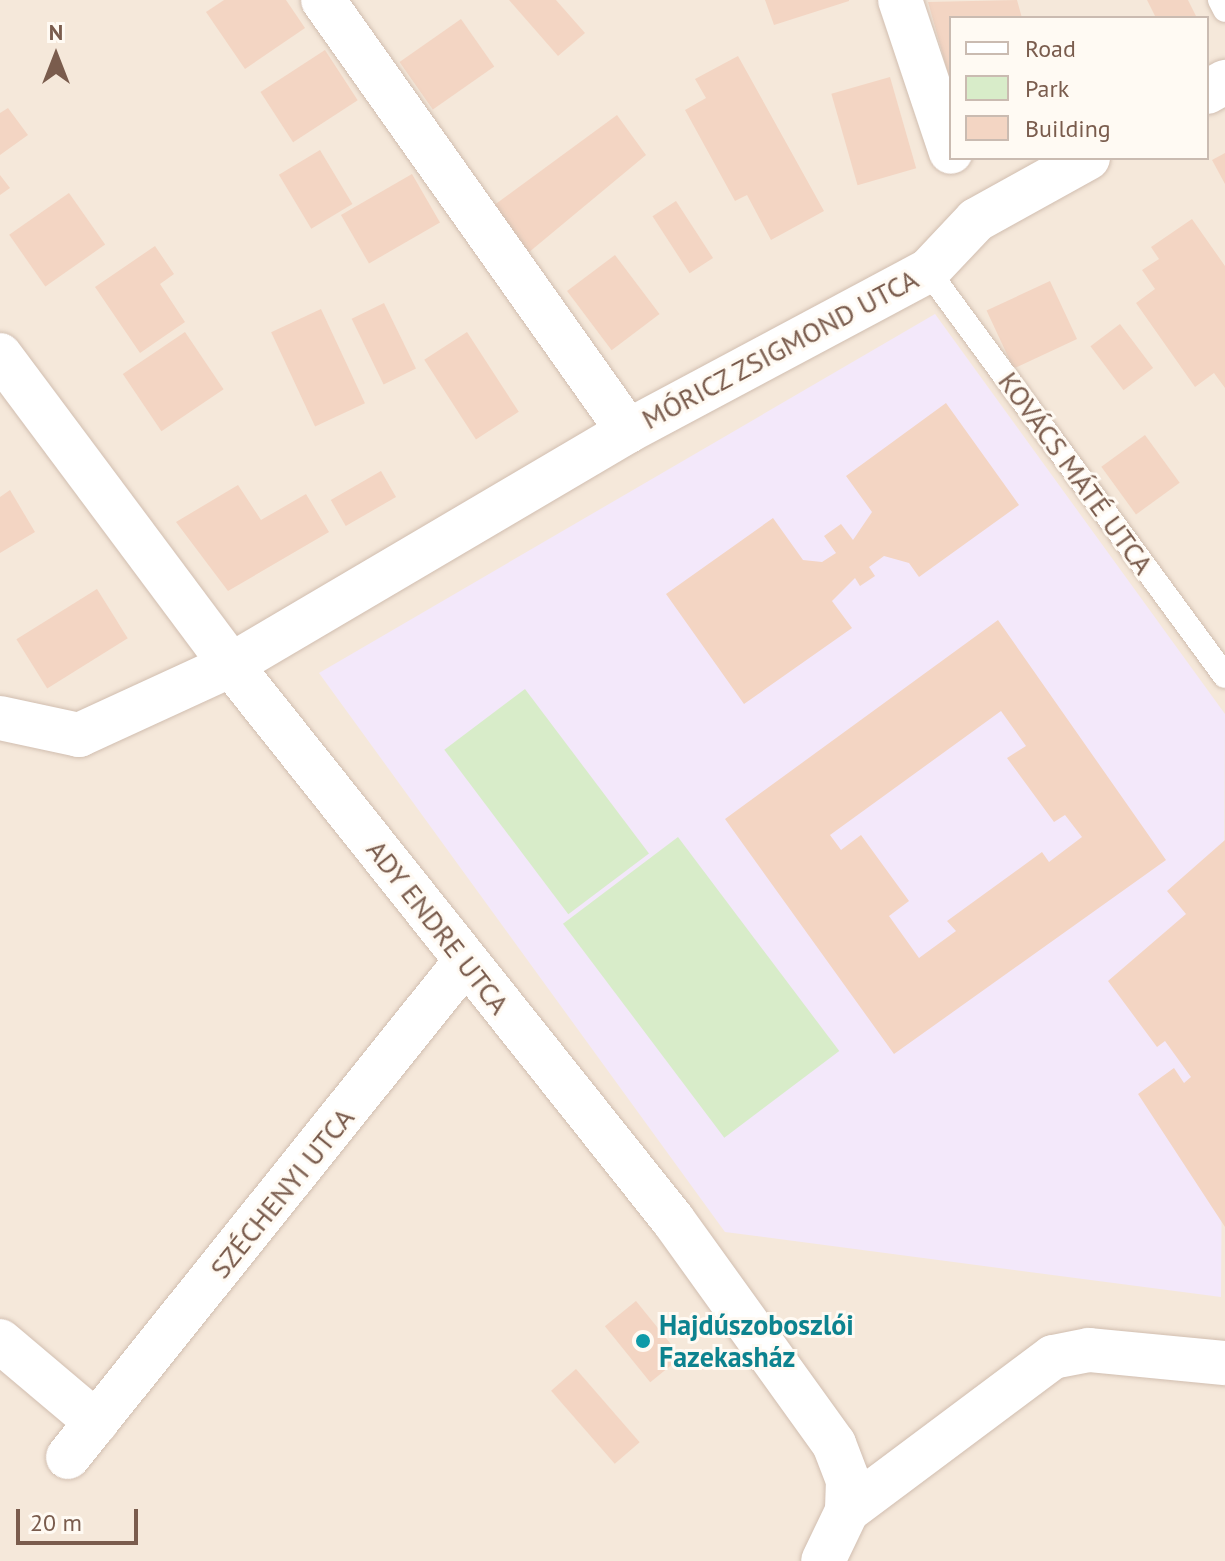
<!DOCTYPE html>
<meta charset="utf-8">
<style>
body{margin:0}
#map{position:relative;width:1225px;height:1561px;overflow:hidden;background:#fdf6ec;font-family:"PT Sans",sans-serif}
div>[style]{position:absolute}
[style*='--x']{left:calc(var(--x)*1px);top:calc(var(--y)*1px);width:calc(var(--w)*1px);rotate:calc(var(--a)*1deg)}
.residential>*{inset:0;background:#f5e8da}
.education>*{inset:0;background:#f3e8fa}
.green>*{inset:0;background:#d8ecc9;transform-origin:0 0}
.building>*{inset:0;background:#f3d5c3;transform-origin:0 0}
.roads{filter:drop-shadow(0 0 2px #d1beb0) drop-shadow(0 0 2px #d1beb0)}
.lane>*{height:24px;margin:-12px;padding:0 12px;transform-origin:12px;border-radius:12px;background:#fff}
.street>*{height:44px;margin:-22px;padding:0 22px;transform-origin:22px;border-radius:22px;background:#fff}
.secondary>*{height:44px;margin:-22px;padding:0 22px;transform-origin:22px;border-radius:22px;background:#fff}
.dots>*{width:22px;height:22px;translate:-50% -50%;box-sizing:border-box;border:4px solid #fffaf3;border-radius:50%}
span{translate:-50% -50%;white-space:nowrap;text-align:center;line-height:1.15;-webkit-text-stroke:6px #fffaf3;paint-order:stroke}
.street-label{font-size:28px;color:#7a5c4d}
.culture-label{font-size:28px;color:#0d838f;font-weight:700}
.left{translate:0 -50%;text-align:left}
.legend{position:absolute;left:949px;top:16px;width:260px;height:144px;box-sizing:border-box;background:#fffaf3;border:2px solid #cabbb1;margin:0;padding:10px 14px;list-style:none;font-size:24px;color:#7a5c4d}
.legend li{display:flex;align-items:center;gap:16px;height:40px}
.legend b{width:40px;border:2px solid #cabbb1}
.north{position:absolute;left:16px;top:16px;width:80px;height:80px;-webkit-text-stroke:6px #fffaf3;paint-order:stroke;rotate:0deg;font-size:22px;font-weight:700;line-height:32px;text-align:center;color:#7a5c4d}
.north::after{content:'';display:block;margin:auto;width:28px;height:36px;background:#7a5c4d;clip-path:polygon(50% 0,100% 100%,50% 72%,0 100%)}
.scale{position:absolute;left:16px;top:1509px;width:122px;height:36px;box-sizing:border-box;border:4px solid #7a5c4d;border-top:0;padding-left:10px;font-size:24px;line-height:28px;white-space:nowrap;color:#7a5c4d;-webkit-text-stroke:6px #fffaf3;paint-order:stroke}
</style>
<div id="map">
<div class="residential">
<i style="clip-path:polygon(evenodd,0 0,1225px 0,1225px 1561px,0 1561px,0 0,951px 18px,1207px 18px,1207px 158px,951px 158px,951px 18px)"></i>
</div>
<div class="education">
<i style="clip-path:polygon(935px 314px,1225px 714px,1221px 1297px,725px 1232px,319px 673px)"></i>
</div>
<div class="green">
<i style="left:525px;top:689px;width:206px;height:101px;rotate:53deg"></i>
<i style="left:678px;top:837px;width:268px;height:144px;rotate:53deg"></i>
</div>
<div class="building">
<i style="clip-path:polygon(224px 0,286px 0,305px 28px,245px 69px,206px 12px)"></i>
<i style="clip-path:polygon(509px 0,556px 0,585px 33px,558px 56px)"></i>
<i style="clip-path:polygon(765px 0,849px 0,849px 1px,774px 25px)"></i>
<i style="clip-path:polygon(1017px 0,1022px 18px,951px 18px,950px 80px,928px 2px)"></i>
<i style="clip-path:polygon(1147px 0,1188px 0,1197px 18px,1156px 18px)"></i>
<i style="left:461px;top:19px;width:58px;height:75px;rotate:55deg"></i>
<i style="left:325px;top:50px;width:60px;height:77px;rotate:57deg"></i>
<i style="clip-path:polygon(738px 56px,824px 211px,771px 240px,747px 195px,735px 201px,685px 110px,706px 98px,695px 79px)"></i>
<i style="left:890px;top:77px;width:95px;height:61px;rotate:74deg"></i>
<i style="clip-path:polygon(8px 108px,28px 135px,0 155px,0 113px)"></i>
<i style="clip-path:polygon(617px 115px,646px 155px,528px 253px,493px 206px)"></i>
<i style="left:320px;top:150px;width:63px;height:48px;rotate:59deg"></i>
<i style="clip-path:polygon(1225px 153px,1225px 184px,1212px 160px)"></i>
<i style="left:412px;top:174px;width:56px;height:82px;rotate:60deg"></i>
<i style="clip-path:polygon(0 175px,10px 188px,0 195px)"></i>
<i style="left:69px;top:193px;width:63px;height:73px;rotate:55deg"></i>
<i style="left:676px;top:201px;width:68px;height:28px;rotate:57deg"></i>
<i style="clip-path:polygon(1192px 219px,1225px 266px,1225px 388px,1214px 373px,1195px 387px,1136px 303px,1155px 289px,1142px 270px,1159px 259px,1151px 247px)"></i>
<i style="clip-path:polygon(155px 246px,174px 274px,160px 284px,185px 322px,140px 353px,95px 287px)"></i>
<i style="left:615px;top:255px;width:74px;height:60px;rotate:53deg"></i>
<i style="left:1050px;top:281px;width:64px;height:70px;rotate:65deg"></i>
<i style="left:384px;top:303px;width:73px;height:36px;rotate:64deg"></i>
<i style="left:321px;top:309px;width:104px;height:55px;rotate:65deg"></i>
<i style="left:1120px;top:324px;width:55px;height:37px;rotate:53deg"></i>
<i style="left:185px;top:332px;width:69px;height:75px;rotate:56deg"></i>
<i style="left:467px;top:332px;width:95px;height:51px;rotate:57deg"></i>
<i style="clip-path:polygon(946px 403px,1019px 505px,919px 577px,909px 563px,884px 556px,869px 567px,875px 576px,860px 586px,855px 578px,832px 601px,852px 628px,744px 704px,666px 594px,773px 518px,803px 560px,822px 562px,836px 553px,824px 536px,841px 524px,853px 540px,872px 512px,846px 476px)"></i>
<i style="left:1145px;top:435px;width:59px;height:54px;rotate:54deg"></i>
<i style="left:381px;top:471px;width:30px;height:58px;rotate:60deg"></i>
<i style="clip-path:polygon(238px 485px,261px 520px,306px 494px,329px 532px,228px 591px,176px 522px)"></i>
<i style="clip-path:polygon(10px 490px,35px 532px,0 553px,0 497px)"></i>
<i style="left:97px;top:589px;width:58px;height:95px;rotate:58deg"></i>
<i style="clip-path:polygon(evenodd,998px 620px,1166px 860px,894px 1054px,725px 819px,998px 620px,1001px 711px,1026px 746px,1007px 758px,1054px 822px,1065px 815px,1082px 837px,1049px 862px,1042px 852px,947px 921px,956px 931px,919px 958px,889px 916px,909px 901px,861px 835px,841px 850px,830px 835px,1001px 711px)"></i>
<i style="clip-path:polygon(1225px 840px,1225px 1227px,1138px 1094px,1174px 1068px,1184px 1083px,1191px 1077px,1165px 1041px,1157px 1047px,1108px 981px,1186px 914px,1167px 891px)"></i>
<i style="left:636px;top:1301px;width:72px;height:40px;rotate:51deg"></i>
<i style="left:576px;top:1369px;width:97px;height:33px;rotate:49deg"></i>
</div>
<div class="roads">
<div class="lane">
<i style="--x:1220;--y:0;--w:11;--a:63"></i>
<i style="--x:928;--y:271;--w:502;--a:53.75"></i>
</div>
<div class="street">
<i style="--x:323;--y:0;--w:528;--a:54.71"></i>
<i style="--x:900;--y:0;--w:160;--a:71.5"></i>
<i style="--x:1207;--y:92;--w:21;--a:-29"></i>
<i style="--x:0;--y:718;--w:81;--a:12.1"></i>
<i style="--x:79;--y:735;--w:167;--a:-24.7"></i>
<i style="--x:231;--y:665;--w:461;--a:-30.5"></i>
<i style="--x:628;--y:431;--w:340;--a:-28.1"></i>
<i style="--x:928;--y:271;--w:70;--a:-46.7"></i>
<i style="--x:976;--y:220;--w:128;--a:-29"></i>
<i style="--x:0;--y:1341;--w:126;--a:40.2"></i>
<i style="--x:68;--y:1457;--w:635;--a:-51.27"></i>
<i style="--x:847;--y:1511;--w:257;--a:-36.8"></i>
<i style="--x:1053;--y:1357;--w:37;--a:-11"></i>
<i style="--x:1089;--y:1350;--w:137;--a:5.5"></i>
</div>
<div class="secondary">
<i style="--x:0;--y:355;--w:387;--a:53.3"></i>
<i style="--x:231;--y:665;--w:709;--a:51.47"></i>
<i style="--x:673;--y:1220;--w:276;--a:54.3"></i>
<i style="--x:834;--y:1444;--w:39;--a:69"></i>
<i style="--x:848;--y:1480;--w:31;--a:92"></i>
<i style="--x:847;--y:1511;--w:55;--a:115.6"></i>
</div>
</div>
<div class="dots">
<i style="left:643px;top:1341px;background:#0f9aa8"></i>
</div>
<div class="street-label">
<span style="left:780px;top:349px;rotate:-28deg">MÓRICZ ZSIGMOND UTCA</span>
<span style="left:1076px;top:473px;rotate:54deg">KOVÁCS MÁTÉ UTCA</span>
<span style="left:438px;top:927px;rotate:52deg">ADY ENDRE UTCA</span>
<span style="left:282px;top:1193px;rotate:-51deg">SZÉCHENYI UTCA</span>
</div>
<div class="culture-label">
<span class="left" style="left:659px;top:1341px">Hajdúszoboszlói<br>Fazekasház</span>
</div>
<ul class="legend">
<li><b style="height:10px;background:#fff"></b>Road</li>
<li><b style="height:22px;background:#d8ecc9"></b>Park</li>
<li><b style="height:22px;background:#f3d5c3"></b>Building</li>
</ul>
<div class="north">N</div>
<div class="scale">20 m</div>
</div>
